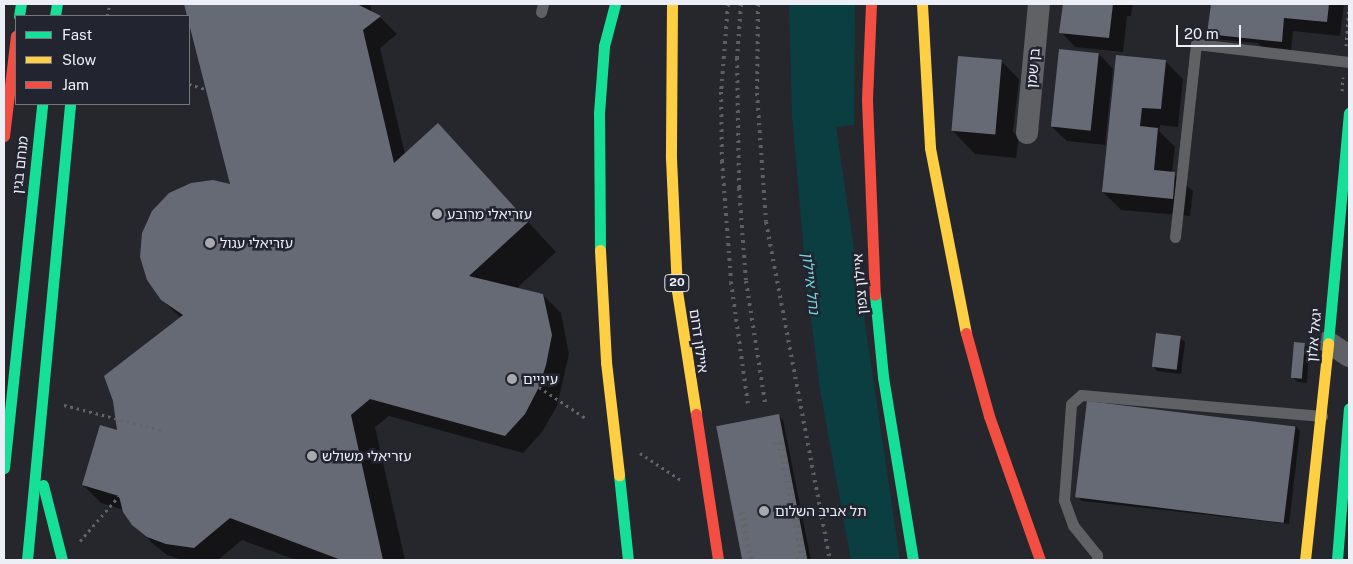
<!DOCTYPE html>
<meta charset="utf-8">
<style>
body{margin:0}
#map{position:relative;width:1353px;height:564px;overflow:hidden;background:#26272c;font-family:"Public Sans","Noto Sans Hebrew",sans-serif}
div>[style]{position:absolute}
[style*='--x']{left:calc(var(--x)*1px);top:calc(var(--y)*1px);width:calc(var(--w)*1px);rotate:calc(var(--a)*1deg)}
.water>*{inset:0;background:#0b3e40}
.shadow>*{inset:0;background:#0007}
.building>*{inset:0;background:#666a75;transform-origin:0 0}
.path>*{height:3px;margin-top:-1.5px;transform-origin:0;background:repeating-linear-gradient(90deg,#636468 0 2.5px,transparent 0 6.5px)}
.lane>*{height:11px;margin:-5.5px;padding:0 5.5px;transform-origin:5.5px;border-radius:5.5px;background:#606165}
.street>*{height:22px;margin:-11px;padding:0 11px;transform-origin:11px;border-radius:11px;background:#606165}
.fast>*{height:11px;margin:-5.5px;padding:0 5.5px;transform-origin:5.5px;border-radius:5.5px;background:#16e098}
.slow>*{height:11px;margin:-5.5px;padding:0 5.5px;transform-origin:5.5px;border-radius:5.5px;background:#ffcf43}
.jam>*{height:11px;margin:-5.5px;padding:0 5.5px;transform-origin:5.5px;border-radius:5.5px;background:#f24e42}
.rail>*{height:4px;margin-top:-2px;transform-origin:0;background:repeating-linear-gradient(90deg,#5e5f63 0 2.5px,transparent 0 7.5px)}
.dots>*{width:14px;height:14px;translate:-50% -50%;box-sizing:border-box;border:2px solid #222530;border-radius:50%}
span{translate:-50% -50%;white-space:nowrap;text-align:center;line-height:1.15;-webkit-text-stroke:5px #222530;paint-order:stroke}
.shield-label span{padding:1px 4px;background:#222530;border:1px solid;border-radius:4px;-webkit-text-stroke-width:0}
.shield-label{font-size:12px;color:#edeff6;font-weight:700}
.street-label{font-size:14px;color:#edeff6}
.poi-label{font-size:14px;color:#edeff6}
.left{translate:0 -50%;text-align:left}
.water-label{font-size:15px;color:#6fd7db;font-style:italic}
.frame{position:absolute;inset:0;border:5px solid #edeff6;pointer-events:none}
.legend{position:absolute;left:15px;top:15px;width:175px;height:90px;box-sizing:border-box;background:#222530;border:1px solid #73767f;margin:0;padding:6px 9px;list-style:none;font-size:15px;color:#edeff6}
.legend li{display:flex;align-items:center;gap:10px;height:25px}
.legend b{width:25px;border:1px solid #73767f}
.scale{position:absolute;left:1176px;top:25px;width:65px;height:22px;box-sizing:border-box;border:2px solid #edeff6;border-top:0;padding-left:6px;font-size:15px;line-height:18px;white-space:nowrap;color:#edeff6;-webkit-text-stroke:4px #222530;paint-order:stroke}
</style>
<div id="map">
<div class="water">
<i style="clip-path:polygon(789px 4px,855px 4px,854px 125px,836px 127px,900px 560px,851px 560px,820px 390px,807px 287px,792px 116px)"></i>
</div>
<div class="shadow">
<i style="clip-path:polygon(185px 4px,370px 4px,372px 13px,380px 17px,397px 34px,380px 48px,405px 154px,438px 125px,556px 252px,516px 289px,543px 295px,561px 313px,569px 354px,557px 406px,542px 432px,523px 453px,389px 416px,375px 427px,405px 560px,296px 560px,242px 540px,218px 560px,182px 560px,167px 555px,152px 543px,124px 510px,101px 503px,83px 485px,118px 432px,181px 318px,162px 300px,231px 185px)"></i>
<i style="clip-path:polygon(1064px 4px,1133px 4px,1131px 16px,1127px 16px,1123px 52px,1075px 47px,1061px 32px)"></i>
<i style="clip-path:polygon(1212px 4px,1344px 4px,1340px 36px,1293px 31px,1291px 51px,1263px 48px,1258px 43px,1213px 39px,1209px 34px)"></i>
<i style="clip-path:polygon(1099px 54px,1113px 69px,1105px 145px,1067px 141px,1052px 127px)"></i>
<i style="clip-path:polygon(1117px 56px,1165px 61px,1183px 79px,1178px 127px,1160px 125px,1159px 131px,1175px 147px,1172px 173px,1193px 191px,1190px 216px,1121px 210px,1103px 192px)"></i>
<i style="clip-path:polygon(1001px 61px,1019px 79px,1013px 132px,1019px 138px,1016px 158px,975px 154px,952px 130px)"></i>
<i style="clip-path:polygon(1180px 338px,1185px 342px,1181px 374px,1157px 371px,1153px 366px)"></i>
<i style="clip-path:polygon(1304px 344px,1309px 349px,1307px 383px,1298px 382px,1293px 378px)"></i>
<i style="clip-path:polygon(779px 416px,783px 420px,811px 560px,743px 560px,717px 428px)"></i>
<i style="clip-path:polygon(1296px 426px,1300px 431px,1289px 524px,1082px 501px,1077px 496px)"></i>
</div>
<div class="building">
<i style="clip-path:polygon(184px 4px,357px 4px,381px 16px,363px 30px,394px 163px,438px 123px,528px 222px,469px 276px,543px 294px,552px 335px,546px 365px,539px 387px,525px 414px,505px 436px,370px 399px,351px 415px,383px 560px,341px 560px,230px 518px,194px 548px,166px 544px,147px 537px,132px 525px,123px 512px,119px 496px,82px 485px,100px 425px,117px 430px,113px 401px,104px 376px,183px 315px,161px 300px,147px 280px,140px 257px,142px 233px,152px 211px,169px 193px,191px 183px,213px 180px,230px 184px)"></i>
<i style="clip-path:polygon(1063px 4px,1113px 4px,1109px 38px,1059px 33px)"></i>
<i style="clip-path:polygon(1211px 4px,1329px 4px,1327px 22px,1284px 18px,1282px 42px,1207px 34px)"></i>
<i style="left:1059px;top:49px;width:40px;height:78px;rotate:6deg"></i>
<i style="clip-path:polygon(1116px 55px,1166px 60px,1161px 109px,1142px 108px,1140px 126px,1158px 128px,1154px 170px,1175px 172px,1173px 199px,1102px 192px)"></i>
<i style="left:958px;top:56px;width:44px;height:75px;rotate:5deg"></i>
<i style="left:1156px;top:333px;width:25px;height:34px;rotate:7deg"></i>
<i style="left:1294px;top:342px;width:11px;height:36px;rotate:5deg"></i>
<i style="left:1087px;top:401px;width:210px;height:97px;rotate:7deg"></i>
<i style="left:779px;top:414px;width:149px;height:64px;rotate:79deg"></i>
</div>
<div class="path">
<i style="--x:107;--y:16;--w:12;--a:-76"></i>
<i style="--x:1346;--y:46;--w:39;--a:-86"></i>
<i style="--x:189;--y:84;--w:17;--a:17"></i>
<i style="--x:1342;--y:91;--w:14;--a:-86"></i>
<i style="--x:539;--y:387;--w:58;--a:33.7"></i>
<i style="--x:64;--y:405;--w:104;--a:14.4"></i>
<i style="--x:778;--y:442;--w:117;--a:78.7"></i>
<i style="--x:773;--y:443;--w:9;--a:-6"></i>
<i style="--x:782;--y:442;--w:116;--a:78.6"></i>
<i style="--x:805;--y:556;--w:11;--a:165"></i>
<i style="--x:640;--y:453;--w:49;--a:33.4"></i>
<i style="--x:743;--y:511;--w:50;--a:78.5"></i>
<i style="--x:740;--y:512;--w:49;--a:78.2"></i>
<i style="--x:80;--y:541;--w:60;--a:-49.1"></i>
</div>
<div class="lane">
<i style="--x:541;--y:12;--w:8;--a:-76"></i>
<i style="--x:1175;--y:237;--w:194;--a:-83.8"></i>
<i style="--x:1196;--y:44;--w:154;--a:6.7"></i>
<i style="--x:1097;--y:560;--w:5;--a:-90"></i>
<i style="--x:1097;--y:555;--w:38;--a:-129"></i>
<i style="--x:1073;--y:525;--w:27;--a:-110"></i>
<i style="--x:1064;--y:500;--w:96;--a:-85.8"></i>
<i style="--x:1071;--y:404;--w:13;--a:-42"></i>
<i style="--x:1081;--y:395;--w:242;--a:5"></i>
</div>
<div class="street">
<i style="--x:1027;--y:133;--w:130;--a:-84.7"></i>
<i style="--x:1328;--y:342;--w:25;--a:34"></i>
</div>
<div class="fast">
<i style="--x:19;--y:16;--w:12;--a:-81"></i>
<i style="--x:55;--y:16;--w:12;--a:-81"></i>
<i style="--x:600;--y:250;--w:137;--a:-90.4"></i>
<i style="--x:599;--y:113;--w:67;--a:-85.7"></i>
<i style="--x:604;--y:46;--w:43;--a:-75.3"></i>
<i style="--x:875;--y:295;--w:82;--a:84.4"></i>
<i style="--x:883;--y:377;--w:185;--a:80.7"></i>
<i style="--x:1328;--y:343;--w:231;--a:-84.8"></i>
<i style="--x:4;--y:468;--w:366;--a:-84"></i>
<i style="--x:619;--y:475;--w:85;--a:84"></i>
<i style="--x:43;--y:485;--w:77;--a:75.8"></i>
<i style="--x:27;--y:560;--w:458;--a:-84.6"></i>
<i style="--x:1337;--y:560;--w:152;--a:-85.5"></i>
</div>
<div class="slow">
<i style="--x:672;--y:4;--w:154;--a:90.4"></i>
<i style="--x:671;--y:158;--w:133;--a:87.4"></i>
<i style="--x:677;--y:291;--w:124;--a:81.2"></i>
<i style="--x:922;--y:4;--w:144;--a:86.8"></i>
<i style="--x:930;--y:148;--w:188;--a:79"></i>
<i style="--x:600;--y:250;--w:112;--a:86.9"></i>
<i style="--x:606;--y:362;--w:114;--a:83.4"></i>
<i style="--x:1305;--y:560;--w:218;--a:-83.9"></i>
</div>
<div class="jam">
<i style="--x:871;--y:4;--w:96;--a:92.4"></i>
<i style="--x:867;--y:100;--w:195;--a:87.7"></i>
<i style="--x:4;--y:136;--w:101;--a:-83.2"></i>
<i style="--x:966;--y:333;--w:86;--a:74.5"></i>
<i style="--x:989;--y:416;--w:153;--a:70.5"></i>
<i style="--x:696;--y:414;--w:148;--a:81.4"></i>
</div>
<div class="rail">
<i style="--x:728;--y:4;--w:88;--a:94.5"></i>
<i style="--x:721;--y:92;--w:69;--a:89.2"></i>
<i style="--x:722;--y:161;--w:121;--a:85.7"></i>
<i style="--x:731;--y:282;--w:124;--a:82.1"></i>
<i style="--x:741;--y:4;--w:54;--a:94.2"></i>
<i style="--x:737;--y:58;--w:130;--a:89.1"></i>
<i style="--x:739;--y:188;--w:93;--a:85.7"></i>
<i style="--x:746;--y:281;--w:123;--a:81.1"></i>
<i style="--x:758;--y:4;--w:89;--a:90.6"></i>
<i style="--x:757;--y:93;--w:129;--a:86"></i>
<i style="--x:766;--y:222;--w:344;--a:79.3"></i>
</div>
<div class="dots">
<i style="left:437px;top:214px;background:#a7a9af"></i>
<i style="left:210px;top:243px;background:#a7a9af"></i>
<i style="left:512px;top:379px;background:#a7a9af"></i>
<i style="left:312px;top:456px;background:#a7a9af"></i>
<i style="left:764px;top:511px;background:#a7a9af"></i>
</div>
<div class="shield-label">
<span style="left:677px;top:283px">20</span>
</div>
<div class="street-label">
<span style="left:1033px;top:68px;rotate:-85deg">בן שמן</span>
<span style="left:20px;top:165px;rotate:-84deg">מנחם בגין</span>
<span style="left:860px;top:284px;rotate:-95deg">איילון צפון</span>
<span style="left:1314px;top:335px;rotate:-85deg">יגאל אלון</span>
<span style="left:699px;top:341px;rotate:82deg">איילון דרום</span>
</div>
<div class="poi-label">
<span class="left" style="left:447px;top:214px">עזריאלי מרובע</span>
<span class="left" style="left:220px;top:243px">עזריאלי עגול</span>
<span class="left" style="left:523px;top:379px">עיניים</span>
<span class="left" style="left:322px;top:456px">עזריאלי משולש</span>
<span class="left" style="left:775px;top:511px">תל אביב השלום</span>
</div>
<div class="water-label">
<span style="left:811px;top:283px;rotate:83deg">נחל איילון</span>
</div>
<div class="frame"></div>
<ul class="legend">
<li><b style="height:6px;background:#16e098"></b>Fast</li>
<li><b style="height:6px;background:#ffcf43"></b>Slow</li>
<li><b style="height:6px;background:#f24e42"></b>Jam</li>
</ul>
<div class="scale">20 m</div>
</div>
